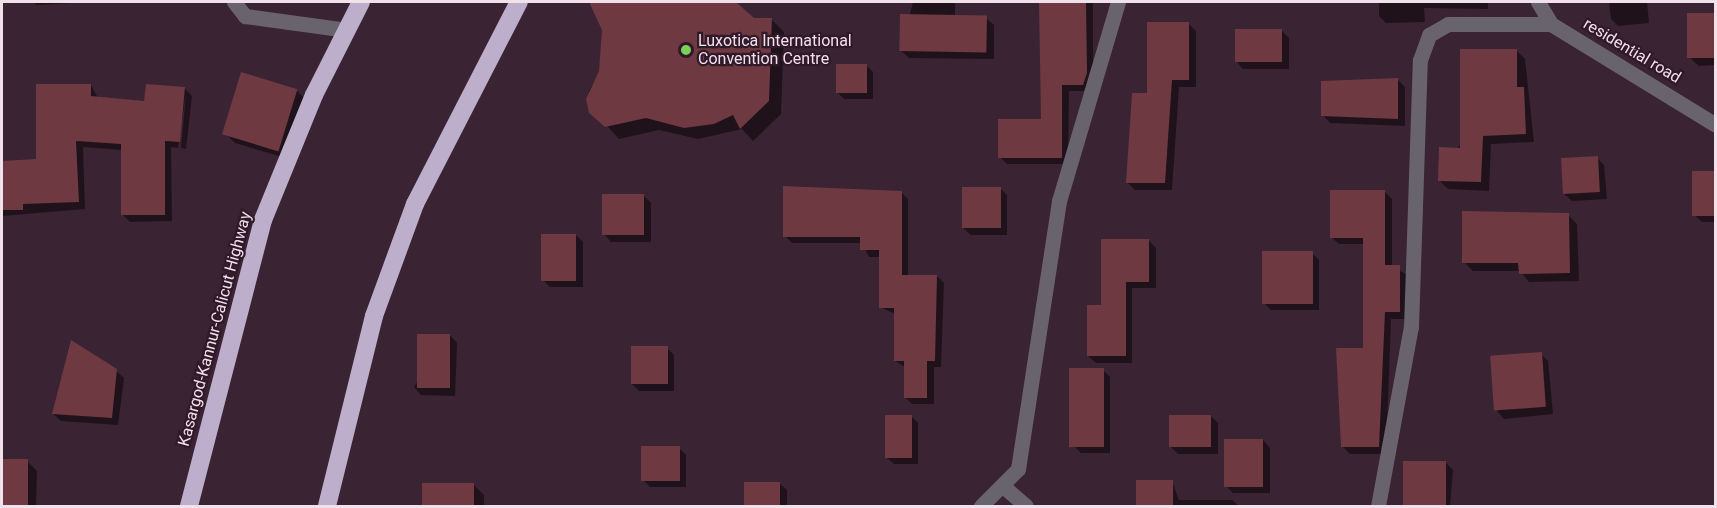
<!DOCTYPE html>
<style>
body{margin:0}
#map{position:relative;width:1717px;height:508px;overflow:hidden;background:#3a2333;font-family:Roboto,sans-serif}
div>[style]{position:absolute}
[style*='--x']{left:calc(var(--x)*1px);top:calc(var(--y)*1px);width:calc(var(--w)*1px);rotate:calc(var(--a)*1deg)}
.shadow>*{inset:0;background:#0007}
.building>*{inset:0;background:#6e3941;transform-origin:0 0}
.minor>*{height:15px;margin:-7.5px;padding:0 7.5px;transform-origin:7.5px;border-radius:7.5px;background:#69636e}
.highway>*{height:18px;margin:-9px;padding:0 9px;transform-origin:9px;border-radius:9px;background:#bdaecb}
.dots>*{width:16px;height:16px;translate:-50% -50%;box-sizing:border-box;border:3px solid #301929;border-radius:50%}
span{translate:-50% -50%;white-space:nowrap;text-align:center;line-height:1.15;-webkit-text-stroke:4.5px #301929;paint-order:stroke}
.poi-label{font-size:16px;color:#f1e1eb}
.left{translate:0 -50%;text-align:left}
.street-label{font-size:16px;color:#f1e1eb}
.frame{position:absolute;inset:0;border:3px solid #f1e1eb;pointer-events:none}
</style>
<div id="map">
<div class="shadow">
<i style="clip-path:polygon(33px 2px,90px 2px,37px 5px)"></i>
<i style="clip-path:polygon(596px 2px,729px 2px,754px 19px,772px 20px,784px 32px,781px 114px,753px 141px,742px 129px,698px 139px,659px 130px,619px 139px,589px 106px,589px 91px,600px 71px,603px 30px,592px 7px)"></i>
<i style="clip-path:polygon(913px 2px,955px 2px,955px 18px,986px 18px,994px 25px,994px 59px,909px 58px,901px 51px)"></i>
<i style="clip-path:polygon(1041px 2px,1093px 2px,1093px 81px,1090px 91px,1069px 91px,1068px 164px,1007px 164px,1000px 157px,1042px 121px)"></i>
<i style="clip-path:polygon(1379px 2px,1488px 2px,1488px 9px,1424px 8px,1425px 22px,1386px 23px,1379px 16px)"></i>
<i style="clip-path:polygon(1609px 2px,1647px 2px,1649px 23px,1618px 26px,1611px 19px)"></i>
<i style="clip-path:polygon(1716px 14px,1716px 65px,1699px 66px,1691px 59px)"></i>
<i style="clip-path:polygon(1189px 24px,1196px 31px,1196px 87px,1179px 87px,1172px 190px,1135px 190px,1128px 183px,1149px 94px)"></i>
<i style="clip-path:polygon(1282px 31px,1289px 38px,1289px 69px,1243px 69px,1236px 61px)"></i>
<i style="clip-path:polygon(1516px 50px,1525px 59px,1534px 142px,1491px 144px,1489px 191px,1448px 189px,1439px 180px)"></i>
<i style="clip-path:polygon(866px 65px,873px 72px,873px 99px,844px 99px,837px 92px)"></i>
<i style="clip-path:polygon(1398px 80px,1405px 87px,1405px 126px,1330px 123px,1323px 115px)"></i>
<i style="clip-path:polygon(91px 85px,98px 98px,146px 102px,185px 89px,192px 96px,186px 149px,181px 148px,186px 93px,178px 148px,171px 147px,172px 221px,130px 222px,123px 215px,122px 150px,83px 147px,85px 209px,2px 216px,2px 162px,37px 161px)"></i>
<i style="clip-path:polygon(296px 90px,306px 100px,289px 159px,235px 143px,225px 133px)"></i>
<i style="clip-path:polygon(1597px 158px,1604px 165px,1607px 199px,1572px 201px,1564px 194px)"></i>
<i style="clip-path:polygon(1716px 172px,1716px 222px,1702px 222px,1694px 215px)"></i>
<i style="clip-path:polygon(1000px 188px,1007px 195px,1007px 235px,971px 235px,963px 228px)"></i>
<i style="clip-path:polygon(901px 192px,908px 199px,908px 276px,937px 276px,944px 283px,941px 367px,934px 367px,934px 404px,912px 404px,905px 397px,905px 367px,895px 361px,895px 314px,880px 307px,880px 257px,869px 257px,862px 243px,792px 243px,785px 236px)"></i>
<i style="clip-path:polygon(1385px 192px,1392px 199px,1392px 267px,1406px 274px,1406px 319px,1391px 319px,1386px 454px,1350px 454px,1343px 447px,1365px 350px,1365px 244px,1339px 244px,1331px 237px)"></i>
<i style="clip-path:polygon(644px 196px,651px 203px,651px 242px,611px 242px,604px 234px)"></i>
<i style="clip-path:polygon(1568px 215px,1577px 224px,1579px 281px,1529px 282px,1520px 271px,1473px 271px,1464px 262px)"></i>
<i style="clip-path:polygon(576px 235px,583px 242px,583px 287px,550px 287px,543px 280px)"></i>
<i style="clip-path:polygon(1149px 241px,1156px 248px,1156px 288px,1132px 288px,1132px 363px,1096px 363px,1088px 356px,1102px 307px)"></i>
<i style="clip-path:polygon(1312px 253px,1319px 260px,1319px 310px,1271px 310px,1264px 303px)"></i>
<i style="clip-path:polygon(450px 335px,457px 343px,455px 396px,421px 395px,414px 387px)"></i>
<i style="clip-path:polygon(667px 348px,674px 355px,674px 391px,639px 391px,632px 384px)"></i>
<i style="clip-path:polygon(1541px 354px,1548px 361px,1553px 414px,1504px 419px,1497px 411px)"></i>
<i style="clip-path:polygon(1103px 370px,1110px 377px,1110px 453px,1081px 453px,1074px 446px)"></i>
<i style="clip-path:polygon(116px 371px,124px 378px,118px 425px,61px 421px,53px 414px)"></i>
<i style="clip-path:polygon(911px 416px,918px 423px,918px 464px,894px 464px,886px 457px)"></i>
<i style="clip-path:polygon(1211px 416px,1218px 423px,1218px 454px,1178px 454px,1171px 447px)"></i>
<i style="clip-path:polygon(1263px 440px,1270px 448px,1270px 493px,1233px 493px,1226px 486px)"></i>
<i style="clip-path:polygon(679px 448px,686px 455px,686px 487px,650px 487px,643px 480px)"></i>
<i style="clip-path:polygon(2px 460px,27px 461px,37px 471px,36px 506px,2px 506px)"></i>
<i style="clip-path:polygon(1405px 463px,1446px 463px,1453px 470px,1450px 506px,1403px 506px)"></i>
<i style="clip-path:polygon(1172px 481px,1179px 500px,1232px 500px,1239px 506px,1138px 506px)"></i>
<i style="clip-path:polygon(779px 483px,787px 490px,787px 506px,681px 506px,746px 506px)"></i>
<i style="clip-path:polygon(474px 485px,484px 495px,484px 506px,424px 506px)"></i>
</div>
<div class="building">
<i style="clip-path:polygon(589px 2px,736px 2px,754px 18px,772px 18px,769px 101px,740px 129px,733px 115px,714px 124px,684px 128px,646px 118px,605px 127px,589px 113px,586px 99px,599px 71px,602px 30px)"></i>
<i style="clip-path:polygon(1039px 2px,1086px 2px,1087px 73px,1083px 85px,1062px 85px,1062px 158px,998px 158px,998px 119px,1041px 119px)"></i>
<i style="left:1716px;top:13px;width:45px;height:29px;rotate:90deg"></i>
<i style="left:900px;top:14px;width:87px;height:37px;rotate:1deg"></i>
<i style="clip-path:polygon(1147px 22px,1189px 22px,1189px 80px,1172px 80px,1165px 183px,1126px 183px,1132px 93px,1147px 93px)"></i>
<i style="left:1235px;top:29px;width:47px;height:33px"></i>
<i style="clip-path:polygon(1460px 49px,1517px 49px,1517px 87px,1524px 87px,1526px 134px,1483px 136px,1481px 182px,1438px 181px,1439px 147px,1460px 148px)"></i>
<i style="left:836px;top:64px;width:31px;height:29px"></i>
<i style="left:241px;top:72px;width:59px;height:65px;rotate:17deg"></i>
<i style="clip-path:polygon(1398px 78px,1398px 119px,1321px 116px,1321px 81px)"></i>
<i style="clip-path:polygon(36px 84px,91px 84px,91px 96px,144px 101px,146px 84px,185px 87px,180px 142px,165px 141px,165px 215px,121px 215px,121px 144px,76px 141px,79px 202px,23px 204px,23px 210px,2px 210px,2px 161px,36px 159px)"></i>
<i style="left:1598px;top:156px;width:36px;height:37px;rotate:87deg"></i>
<i style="left:1692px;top:171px;width:24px;height:45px"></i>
<i style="clip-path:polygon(783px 186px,902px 191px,902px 275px,937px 275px,935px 361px,927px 361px,927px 398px,904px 398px,904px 361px,894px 361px,894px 308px,879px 308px,879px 250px,860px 250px,860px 237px,783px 237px)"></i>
<i style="left:962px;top:187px;width:39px;height:41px"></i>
<i style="clip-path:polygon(1330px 190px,1385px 190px,1385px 265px,1400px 265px,1400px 312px,1385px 312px,1379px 447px,1341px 447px,1336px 348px,1363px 348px,1363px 238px,1330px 238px)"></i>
<i style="left:602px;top:194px;width:42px;height:41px"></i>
<i style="clip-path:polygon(1462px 211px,1569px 213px,1570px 273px,1519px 274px,1518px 263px,1462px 263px)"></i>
<i style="left:541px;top:234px;width:35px;height:47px"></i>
<i style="clip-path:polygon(1101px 239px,1149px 239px,1149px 282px,1126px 282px,1126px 356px,1087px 356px,1087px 305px,1101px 305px)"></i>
<i style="left:1262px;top:251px;width:51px;height:53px"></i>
<i style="left:417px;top:334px;width:33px;height:54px"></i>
<i style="clip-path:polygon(71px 340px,117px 369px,112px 418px,52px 414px)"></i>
<i style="left:631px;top:346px;width:37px;height:38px"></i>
<i style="left:1542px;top:352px;width:55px;height:52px;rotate:86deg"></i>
<i style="left:1069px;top:368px;width:35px;height:79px"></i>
<i style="left:885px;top:415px;width:27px;height:43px"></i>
<i style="left:1169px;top:415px;width:42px;height:32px"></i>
<i style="left:1224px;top:439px;width:39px;height:48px"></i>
<i style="left:641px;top:446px;width:39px;height:35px"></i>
<i style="left:2px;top:459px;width:26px;height:48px"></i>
<i style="left:1403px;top:461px;width:43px;height:46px"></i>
<i style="left:1136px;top:480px;width:37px;height:27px"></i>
<i style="left:744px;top:482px;width:36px;height:25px"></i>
<i style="left:422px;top:483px;width:52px;height:24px"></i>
</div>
<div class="minor">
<i style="--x:234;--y:2;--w:18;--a:52"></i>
<i style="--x:245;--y:16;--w:103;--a:7.8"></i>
<i style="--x:1538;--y:2;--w:26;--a:59"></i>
<i style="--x:1551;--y:24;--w:193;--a:31.5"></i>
<i style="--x:1003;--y:486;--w:30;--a:41"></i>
<i style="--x:981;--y:506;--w:52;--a:-45"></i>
<i style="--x:1018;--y:469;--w:271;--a:-81.3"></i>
<i style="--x:1059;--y:201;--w:208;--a:-73.5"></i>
<i style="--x:1378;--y:506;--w:182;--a:-79.6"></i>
<i style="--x:1411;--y:327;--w:267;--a:-88.1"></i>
<i style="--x:1420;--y:60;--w:27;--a:-70"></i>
<i style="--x:1429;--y:35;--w:22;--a:-30"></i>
<i style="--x:1448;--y:24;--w:103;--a:0"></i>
</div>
<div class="highway">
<i style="--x:189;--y:506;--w:295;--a:-75.5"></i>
<i style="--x:263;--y:220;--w:135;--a:-67.8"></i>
<i style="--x:314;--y:95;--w:104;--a:-63.2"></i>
<i style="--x:327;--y:506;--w:196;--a:-76.1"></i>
<i style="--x:374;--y:316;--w:119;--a:-69.9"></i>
<i style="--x:415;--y:204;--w:227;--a:-62.8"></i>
</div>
<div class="dots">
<i style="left:686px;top:50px;background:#7bd156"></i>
</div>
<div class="poi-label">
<span class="left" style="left:698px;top:50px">Luxotica International<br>Convention Centre</span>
</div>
<div class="street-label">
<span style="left:1632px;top:51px;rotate:31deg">residential road</span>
<span style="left:215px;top:329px;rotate:-75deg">Kasargod-Kannur-Calicut Highway</span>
</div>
<div class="frame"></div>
</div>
